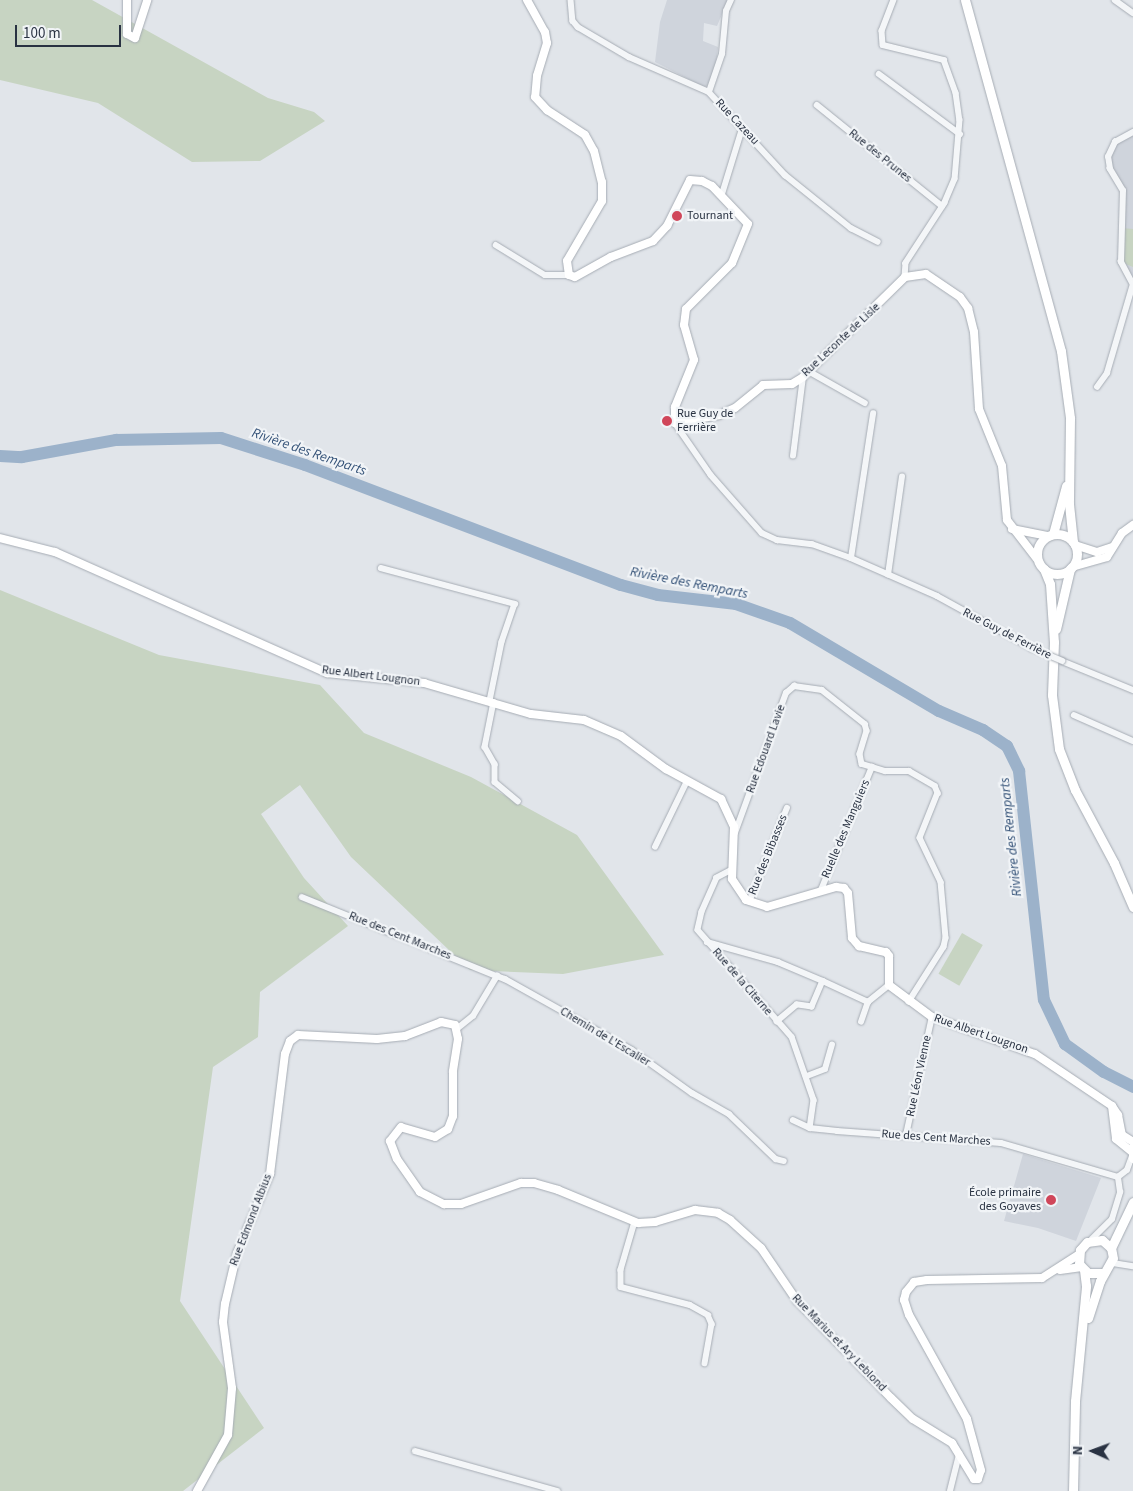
<!DOCTYPE html>
<meta charset="utf-8">
<style>
body{margin:0}
#map{position:relative;width:1133px;height:1491px;overflow:hidden;background:#e1e5ea;font-family:"Source Sans 3",sans-serif}
div>[style]{position:absolute}
[style*='--x']{left:calc(var(--x)*1px);top:calc(var(--y)*1px);width:calc(var(--w)*1px);rotate:calc(var(--a)*1deg)}
.built>*{inset:0;background:#cfd4dc}
.green>*{inset:0;background:#c7d4c2;transform-origin:0 0}
.river>*{height:12px;margin:-6px;padding:0 6px;transform-origin:6px;border-radius:6px;background:#9cb2ca}
.roads{filter:drop-shadow(0 0 1px #a6acb4) drop-shadow(0 0 1px #a6acb4)}
.street>*{height:5.5px;margin:-2.75px;padding:0 2.75px;transform-origin:2.75px;border-radius:2.75px;background:#f4f6f8}
.secondary>*{height:8px;margin:-4px;padding:0 4px;transform-origin:4px;border-radius:4px;background:#fff}
.primary>*{height:9px;margin:-4.5px;padding:0 4.5px;transform-origin:4.5px;border-radius:4.5px;background:#fff}
.primary>.ring{margin:-4.5px;padding:0;box-sizing:content-box;background:none;border:9px solid #fff;border-radius:50%}
.bridges{filter:drop-shadow(0 0 1px #a6acb4) drop-shadow(0 0 1px #a6acb4)}
.street-bridge>*{height:5.5px;margin:-2.75px;padding:0 2.75px;transform-origin:2.75px;border-radius:2.75px;background:#f4f6f8}
.dots>*{width:14px;height:14px;translate:-50% -50%;box-sizing:border-box;border:2px solid #f1f4f7;border-radius:50%}
span{translate:-50% -50%;white-space:nowrap;text-align:center;line-height:1.15;-webkit-text-stroke:4.5px #f1f4f7;paint-order:stroke}
.street-label{font-size:12px;color:#293242}
.poi-label{font-size:12px;color:#293242}
.left{translate:0 -50%;text-align:left}
.right{translate:-100% -50%;text-align:right}
.water-label{font-size:14px;color:#335177;font-style:italic}
.north{position:absolute;left:1068px;top:1426px;width:50px;height:50px;-webkit-text-stroke:4px #f1f4f7;paint-order:stroke;rotate:272deg;font-size:14px;font-weight:700;line-height:20px;text-align:center;color:#293242}
.north::after{content:'';display:block;margin:auto;width:18px;height:22px;background:#293242;clip-path:polygon(50% 0,100% 100%,50% 72%,0 100%)}
.scale{position:absolute;left:15px;top:25px;width:106px;height:22px;box-sizing:border-box;border:2px solid #293242;border-top:0;padding-left:6px;font-size:15px;line-height:18px;white-space:nowrap;color:#293242;-webkit-text-stroke:4px #f1f4f7;paint-order:stroke}
</style>
<div id="map">
<div class="built">
<i style="clip-path:polygon(667px 0,728px 0,717px 26px,704px 23px,703px 41px,718px 47px,716px 66px,708px 85px,704px 87px,655px 62px,660px 22px)"></i>
<i style="clip-path:polygon(1133px 132px,1133px 284px,1123px 268px,1123px 196px,1110px 169px,1110px 151px,1115px 142px)"></i>
<i style="clip-path:polygon(1023px 1154px,1101px 1178px,1076px 1241px,1038px 1228px,1004px 1221px)"></i>
</div>
<div class="green">
<i style="clip-path:polygon(0 0,92px 0,268px 98px,314px 112px,325px 121px,260px 161px,192px 162px,98px 103px,0 80px)"></i>
<i style="clip-path:polygon(1122px 228px,1133px 229px,1133px 267px,1121px 262px)"></i>
<i style="clip-path:polygon(0 590px,159px 655px,320px 685px,364px 733px,471px 777px,577px 835px,664px 955px,563px 974px,470px 970px,351px 857px,300px 785px,261px 814px,304px 878px,348px 926px,260px 992px,258px 1037px,213px 1067px,180px 1301px,264px 1428px,183px 1491px,0 1491px)"></i>
<i style="left:962px;top:933px;width:24px;height:47px;rotate:30deg"></i>
</div>
<div class="river">
<i style="--x:0;--y:456;--w:22;--a:3"></i>
<i style="--x:22;--y:457;--w:96;--a:-10.3"></i>
<i style="--x:116;--y:440;--w:105;--a:-1.1"></i>
<i style="--x:221;--y:438;--w:88;--a:17.8"></i>
<i style="--x:305;--y:465;--w:338;--a:20.8"></i>
<i style="--x:621;--y:585;--w:38;--a:15"></i>
<i style="--x:658;--y:595;--w:79;--a:6.6"></i>
<i style="--x:736;--y:604;--w:57;--a:19.4"></i>
<i style="--x:790;--y:623;--w:173;--a:30.6"></i>
<i style="--x:939;--y:711;--w:48;--a:23.4"></i>
<i style="--x:983;--y:730;--w:29;--a:34"></i>
<i style="--x:1007;--y:746;--w:28;--a:64"></i>
<i style="--x:1019;--y:771;--w:230;--a:83.8"></i>
<i style="--x:1044;--y:1000;--w:49;--a:64.5"></i>
<i style="--x:1065;--y:1044;--w:48;--a:35.7"></i>
<i style="--x:1104;--y:1072;--w:33;--a:27"></i>
</div>
<div class="roads">
<div class="street">
<i style="--x:571;--y:0;--w:21;--a:85"></i>
<i style="--x:573;--y:21;--w:8;--a:50"></i>
<i style="--x:578;--y:27;--w:59;--a:30.5"></i>
<i style="--x:629;--y:57;--w:87;--a:23.6"></i>
<i style="--x:709;--y:92;--w:113;--a:47.5"></i>
<i style="--x:785;--y:175;--w:85;--a:38.8"></i>
<i style="--x:851;--y:228;--w:30;--a:27"></i>
<i style="--x:894;--y:0;--w:33;--a:111"></i>
<i style="--x:882;--y:31;--w:14;--a:86"></i>
<i style="--x:883;--y:45;--w:63;--a:13.8"></i>
<i style="--x:944;--y:60;--w:35;--a:70"></i>
<i style="--x:956;--y:93;--w:27;--a:82"></i>
<i style="--x:960;--y:120;--w:59;--a:94.8"></i>
<i style="--x:955;--y:179;--w:26;--a:113"></i>
<i style="--x:945;--y:203;--w:72;--a:123"></i>
<i style="--x:906;--y:263;--w:14;--a:94"></i>
<i style="--x:1115;--y:0;--w:22;--a:36"></i>
<i style="--x:879;--y:74;--w:101;--a:36.5"></i>
<i style="--x:709;--y:92;--w:40;--a:-71.1"></i>
<i style="--x:722;--y:54;--w:43;--a:-84.7"></i>
<i style="--x:726;--y:11;--w:12;--a:-66"></i>
<i style="--x:817;--y:105;--w:161;--a:38.9"></i>
<i style="--x:722;--y:194;--w:68;--a:-72.9"></i>
<i style="--x:496;--y:245;--w:57;--a:31.5"></i>
<i style="--x:545;--y:275;--w:24;--a:0"></i>
<i style="--x:1132;--y:283;--w:24;--a:-118"></i>
<i style="--x:1121;--y:262;--w:71;--a:-88.4"></i>
<i style="--x:1123;--y:191;--w:26;--a:-121"></i>
<i style="--x:1110;--y:169;--w:12;--a:-99"></i>
<i style="--x:1108;--y:157;--w:17;--a:-65"></i>
<i style="--x:1115;--y:142;--w:21;--a:-29"></i>
<i style="--x:810;--y:372;--w:63;--a:29.4"></i>
<i style="--x:1097;--y:387;--w:17;--a:-54"></i>
<i style="--x:1107;--y:373;--w:93;--a:-73.7"></i>
<i style="--x:675;--y:423;--w:63;--a:55.3"></i>
<i style="--x:711;--y:475;--w:77;--a:48.7"></i>
<i style="--x:762;--y:533;--w:17;--a:25"></i>
<i style="--x:777;--y:540;--w:35;--a:7"></i>
<i style="--x:812;--y:544;--w:41;--a:19.7"></i>
<i style="--x:851;--y:558;--w:94;--a:23.8"></i>
<i style="--x:937;--y:596;--w:108;--a:28.7"></i>
<i style="--x:793;--y:456;--w:80;--a:-82.8"></i>
<i style="--x:851;--y:558;--w:146;--a:-81.3"></i>
<i style="--x:381;--y:568;--w:139;--a:15"></i>
<i style="--x:515;--y:604;--w:40;--a:108.9"></i>
<i style="--x:502;--y:642;--w:60;--a:101.5"></i>
<i style="--x:888;--y:575;--w:99;--a:-81.9"></i>
<i style="--x:1062;--y:661;--w:77;--a:22.2"></i>
<i style="--x:494;--y:702;--w:46;--a:101.3"></i>
<i style="--x:485;--y:747;--w:20;--a:60"></i>
<i style="--x:495;--y:764;--w:18;--a:90"></i>
<i style="--x:495;--y:782;--w:30;--a:40"></i>
<i style="--x:1074;--y:715;--w:64;--a:23.8"></i>
<i style="--x:735;--y:833;--w:149;--a:-70"></i>
<i style="--x:786;--y:693;--w:11;--a:-41"></i>
<i style="--x:794;--y:686;--w:28;--a:8"></i>
<i style="--x:822;--y:690;--w:55;--a:38.3"></i>
<i style="--x:865;--y:724;--w:7;--a:74"></i>
<i style="--x:867;--y:731;--w:24;--a:107"></i>
<i style="--x:860;--y:754;--w:10;--a:79"></i>
<i style="--x:862;--y:764;--w:24;--a:17"></i>
<i style="--x:885;--y:771;--w:24;--a:0"></i>
<i style="--x:909;--y:771;--w:30;--a:30"></i>
<i style="--x:935;--y:786;--w:8;--a:67"></i>
<i style="--x:938;--y:793;--w:48;--a:111.8"></i>
<i style="--x:920;--y:838;--w:49;--a:64.5"></i>
<i style="--x:941;--y:882;--w:56;--a:84.9"></i>
<i style="--x:946;--y:938;--w:9;--a:103"></i>
<i style="--x:944;--y:947;--w:65;--a:122.5"></i>
<i style="--x:655;--y:847;--w:73;--a:-64.1"></i>
<i style="--x:730;--y:871;--w:15;--a:152"></i>
<i style="--x:717;--y:878;--w:37;--a:114"></i>
<i style="--x:702;--y:912;--w:18;--a:103"></i>
<i style="--x:698;--y:930;--w:142;--a:48.7"></i>
<i style="--x:792;--y:1037;--w:67;--a:70.8"></i>
<i style="--x:814;--y:1100;--w:28;--a:98"></i>
<i style="--x:821;--y:890;--w:133;--a:-67.5"></i>
<i style="--x:302;--y:897;--w:210;--a:22.1"></i>
<i style="--x:749;--y:902;--w:101;--a:-68"></i>
<i style="--x:707;--y:942;--w:74;--a:15.7"></i>
<i style="--x:778;--y:962;--w:49;--a:22.9"></i>
<i style="--x:823;--y:981;--w:28;--a:113"></i>
<i style="--x:812;--y:1007;--w:15;--a:-172"></i>
<i style="--x:797;--y:1005;--w:26;--a:140"></i>
<i style="--x:823;--y:981;--w:50;--a:25"></i>
<i style="--x:861;--y:1022;--w:21;--a:-71"></i>
<i style="--x:868;--y:1002;--w:27;--a:-39"></i>
<i style="--x:458;--y:1028;--w:19;--a:-39"></i>
<i style="--x:473;--y:1016;--w:47;--a:-59"></i>
<i style="--x:497;--y:976;--w:9;--a:21"></i>
<i style="--x:505;--y:979;--w:145;--a:29.2"></i>
<i style="--x:632;--y:1050;--w:74;--a:35.6"></i>
<i style="--x:692;--y:1093;--w:43;--a:29.6"></i>
<i style="--x:729;--y:1114;--w:65;--a:43.8"></i>
<i style="--x:776;--y:1159;--w:8;--a:14"></i>
<i style="--x:807;--y:1076;--w:19;--a:-21"></i>
<i style="--x:825;--y:1069;--w:25;--a:-74"></i>
<i style="--x:793;--y:1120;--w:19;--a:25"></i>
<i style="--x:810;--y:1128;--w:27;--a:6"></i>
<i style="--x:837;--y:1131;--w:164;--a:4.2"></i>
<i style="--x:1001;--y:1143;--w:122;--a:16.2"></i>
<i style="--x:906;--y:1135;--w:121;--a:-77.6"></i>
<i style="--x:1118;--y:1177;--w:11;--a:-38"></i>
<i style="--x:1127;--y:1170;--w:15;--a:-70"></i>
<i style="--x:635;--y:1222;--w:50;--a:106.3"></i>
<i style="--x:621;--y:1270;--w:17;--a:90"></i>
<i style="--x:621;--y:1287;--w:71;--a:14.6"></i>
<i style="--x:690;--y:1305;--w:21;--a:29"></i>
<i style="--x:708;--y:1315;--w:10;--a:66"></i>
<i style="--x:712;--y:1324;--w:40;--a:100"></i>
<i style="--x:1092;--y:1239;--w:28;--a:-45"></i>
<i style="--x:1112;--y:1219;--w:28;--a:-73"></i>
<i style="--x:1120;--y:1192;--w:15;--a:-98"></i>
<i style="--x:1113;--y:1263;--w:20;--a:9"></i>
<i style="--x:415;--y:1451;--w:148;--a:15.7"></i>
<i style="--x:950;--y:1491;--w:38;--a:-76"></i>
</div>
<div class="secondary">
<i style="--x:127;--y:0;--w:34;--a:90"></i>
<i style="--x:127;--y:34;--w:9;--a:27"></i>
<i style="--x:135;--y:38;--w:40;--a:-72"></i>
<i style="--x:527;--y:0;--w:37;--a:61"></i>
<i style="--x:545;--y:32;--w:11;--a:80"></i>
<i style="--x:547;--y:43;--w:34;--a:107"></i>
<i style="--x:537;--y:76;--w:21;--a:95"></i>
<i style="--x:535;--y:97;--w:18;--a:47"></i>
<i style="--x:547;--y:110;--w:45;--a:33.3"></i>
<i style="--x:585;--y:135;--w:18;--a:61"></i>
<i style="--x:594;--y:151;--w:32;--a:76"></i>
<i style="--x:602;--y:182;--w:19;--a:90"></i>
<i style="--x:602;--y:201;--w:69;--a:120.3"></i>
<i style="--x:567;--y:261;--w:14;--a:82"></i>
<i style="--x:569;--y:275;--w:6;--a:18"></i>
<i style="--x:575;--y:277;--w:41;--a:-29.1"></i>
<i style="--x:611;--y:257;--w:45;--a:-20.9"></i>
<i style="--x:653;--y:241;--w:21;--a:-47"></i>
<i style="--x:667;--y:226;--w:51;--a:-63.4"></i>
<i style="--x:690;--y:180;--w:12;--a:5"></i>
<i style="--x:702;--y:181;--w:11;--a:27"></i>
<i style="--x:712;--y:186;--w:52;--a:46.5"></i>
<i style="--x:748;--y:224;--w:42;--a:112.3"></i>
<i style="--x:732;--y:263;--w:65;--a:135"></i>
<i style="--x:686;--y:309;--w:16;--a:97"></i>
<i style="--x:684;--y:325;--w:36;--a:74"></i>
<i style="--x:694;--y:360;--w:51;--a:112"></i>
<i style="--x:675;--y:407;--w:16;--a:90"></i>
<i style="--x:675;--y:423;--w:45;--a:-10.3"></i>
<i style="--x:719;--y:415;--w:17;--a:-24"></i>
<i style="--x:735;--y:408;--w:36;--a:-39"></i>
<i style="--x:763;--y:385;--w:29;--a:-2"></i>
<i style="--x:792;--y:384;--w:13;--a:-32"></i>
<i style="--x:803;--y:377;--w:143;--a:-44.4"></i>
<i style="--x:905;--y:277;--w:21;--a:-8"></i>
<i style="--x:926;--y:274;--w:41;--a:34.1"></i>
<i style="--x:960;--y:297;--w:14;--a:54"></i>
<i style="--x:968;--y:308;--w:25;--a:76"></i>
<i style="--x:974;--y:332;--w:77;--a:86.3"></i>
<i style="--x:979;--y:409;--w:61;--a:68"></i>
<i style="--x:1002;--y:466;--w:54;--a:84.7"></i>
<i style="--x:1007;--y:520;--w:49;--a:52.4"></i>
<i style="--x:1012;--y:529;--w:37;--a:11"></i>
<i style="--x:0;--y:538;--w:57;--a:14.3"></i>
<i style="--x:55;--y:552;--w:298;--a:24"></i>
<i style="--x:327;--y:673;--w:98;--a:5.9"></i>
<i style="--x:424;--y:683;--w:111;--a:16.2"></i>
<i style="--x:531;--y:714;--w:53;--a:6.5"></i>
<i style="--x:584;--y:720;--w:40;--a:23.4"></i>
<i style="--x:621;--y:736;--w:56;--a:36.3"></i>
<i style="--x:666;--y:769;--w:63;--a:28.6"></i>
<i style="--x:721;--y:799;--w:31;--a:65"></i>
<i style="--x:734;--y:827;--w:52;--a:92.2"></i>
<i style="--x:732;--y:879;--w:25;--a:56"></i>
<i style="--x:746;--y:900;--w:22;--a:18"></i>
<i style="--x:767;--y:907;--w:72;--a:-16.2"></i>
<i style="--x:836;--y:887;--w:8;--a:7"></i>
<i style="--x:844;--y:888;--w:6;--a:51"></i>
<i style="--x:848;--y:893;--w:45;--a:84.9"></i>
<i style="--x:852;--y:938;--w:11;--a:49"></i>
<i style="--x:859;--y:946;--w:28;--a:13"></i>
<i style="--x:886;--y:952;--w:5;--a:53"></i>
<i style="--x:889;--y:956;--w:29;--a:90"></i>
<i style="--x:889;--y:985;--w:54;--a:36.7"></i>
<i style="--x:932;--y:1017;--w:109;--a:19.8"></i>
<i style="--x:1035;--y:1054;--w:93;--a:34"></i>
<i style="--x:1112;--y:1106;--w:11;--a:56"></i>
<i style="--x:1118;--y:1115;--w:20;--a:79"></i>
<i style="--x:1122;--y:1135;--w:13;--a:32"></i>
<i style="--x:1075;--y:545;--w:23;--a:18"></i>
<i style="--x:1097;--y:552;--w:16;--a:-18"></i>
<i style="--x:1072;--y:567;--w:36;--a:-16"></i>
<i style="--x:1107;--y:557;--w:28;--a:-58"></i>
<i style="--x:1122;--y:533;--w:14;--a:-36"></i>
<i style="--x:1112;--y:1106;--w:33;--a:83"></i>
<i style="--x:1116;--y:1139;--w:21;--a:39"></i>
<i style="--x:1060;--y:1270;--w:22;--a:-8"></i>
<i style="--x:197;--y:1491;--w:64;--a:-61"></i>
<i style="--x:228;--y:1435;--w:47;--a:-85.1"></i>
<i style="--x:232;--y:1388;--w:67;--a:-97.8"></i>
<i style="--x:223;--y:1322;--w:18;--a:-84"></i>
<i style="--x:225;--y:1304;--w:52;--a:-76.8"></i>
<i style="--x:237;--y:1253;--w:86;--a:-67.3"></i>
<i style="--x:270;--y:1174;--w:121;--a:-82.9"></i>
<i style="--x:285;--y:1054;--w:14;--a:-69"></i>
<i style="--x:290;--y:1041;--w:10;--a:-37"></i>
<i style="--x:298;--y:1035;--w:79;--a:2.9"></i>
<i style="--x:377;--y:1039;--w:28;--a:-6"></i>
<i style="--x:405;--y:1036;--w:39;--a:-21"></i>
<i style="--x:441;--y:1022;--w:14;--a:12"></i>
<i style="--x:455;--y:1025;--w:14;--a:78"></i>
<i style="--x:458;--y:1039;--w:33;--a:99"></i>
<i style="--x:453;--y:1072;--w:44;--a:90"></i>
<i style="--x:453;--y:1116;--w:14;--a:111"></i>
<i style="--x:448;--y:1129;--w:15;--a:148"></i>
<i style="--x:435;--y:1137;--w:35;--a:-164"></i>
<i style="--x:401;--y:1127;--w:18;--a:128"></i>
<i style="--x:390;--y:1141;--w:19;--a:69"></i>
<i style="--x:397;--y:1159;--w:40;--a:55.1"></i>
<i style="--x:420;--y:1192;--w:27;--a:27"></i>
<i style="--x:444;--y:1204;--w:17;--a:0"></i>
<i style="--x:461;--y:1204;--w:64;--a:-19.3"></i>
<i style="--x:521;--y:1183;--w:13;--a:0"></i>
<i style="--x:534;--y:1183;--w:25;--a:16"></i>
<i style="--x:558;--y:1190;--w:87;--a:22.4"></i>
<i style="--x:638;--y:1223;--w:17;--a:-3"></i>
<i style="--x:655;--y:1222;--w:42;--a:-16.7"></i>
<i style="--x:695;--y:1210;--w:23;--a:7"></i>
<i style="--x:718;--y:1213;--w:14;--a:30"></i>
<i style="--x:730;--y:1220;--w:42;--a:42.1"></i>
<i style="--x:761;--y:1248;--w:64;--a:55.8"></i>
<i style="--x:797;--y:1301;--w:135;--a:45.9"></i>
<i style="--x:891;--y:1398;--w:30;--a:44"></i>
<i style="--x:913;--y:1419;--w:46;--a:31.6"></i>
<i style="--x:952;--y:1443;--w:42;--a:58.6"></i>
<i style="--x:974;--y:1479;--w:4;--a:0"></i>
<i style="--x:978;--y:1479;--w:9;--a:-72"></i>
<i style="--x:981;--y:1470;--w:53;--a:-105.4"></i>
<i style="--x:967;--y:1419;--w:119;--a:-119.1"></i>
<i style="--x:909;--y:1315;--w:16;--a:-108"></i>
<i style="--x:904;--y:1300;--w:8;--a:-76"></i>
<i style="--x:906;--y:1292;--w:13;--a:-51"></i>
<i style="--x:914;--y:1282;--w:13;--a:-9"></i>
<i style="--x:927;--y:1280;--w:115;--a:-1"></i>
<i style="--x:1042;--y:1278;--w:43;--a:-32.6"></i>
</div>
<div class="primary">
<i style="--x:965;--y:0;--w:364;--a:74.7"></i>
<i style="--x:1061;--y:351;--w:68;--a:82.3"></i>
<i style="--x:1070;--y:418;--w:86;--a:90.7"></i>
<i style="--x:1069;--y:504;--w:38;--a:84"></i>
<i class="ring" style="left:1037px;top:534px;width:31px;height:31px"></i>
<i style="--x:1053;--y:534;--w:50;--a:-74.8"></i>
<i style="--x:1044;--y:569;--w:16;--a:68"></i>
<i style="--x:1050;--y:584;--w:58;--a:86.1"></i>
<i style="--x:1054;--y:642;--w:53;--a:92.2"></i>
<i style="--x:1052;--y:695;--w:54;--a:82.6"></i>
<i style="--x:1059;--y:749;--w:44;--a:68.7"></i>
<i style="--x:1075;--y:790;--w:83;--a:61.9"></i>
<i style="--x:1114;--y:863;--w:48;--a:66.6"></i>
<i style="--x:1056;--y:629;--w:62;--a:-76.9"></i>
<i style="--x:1133;--y:1147;--w:11;--a:90"></i>
<i style="--x:1111;--y:1248;--w:51;--a:-64.4"></i>
<i style="--x:1088;--y:1318;--w:39;--a:-72"></i>
<i style="--x:1100;--y:1281;--w:26;--a:-61"></i>
<i style="--x:1113;--y:1258;--w:10;--a:-101"></i>
<i style="--x:1111;--y:1248;--w:12;--a:-138"></i>
<i style="--x:1102;--y:1240;--w:15;--a:172"></i>
<i style="--x:1087;--y:1242;--w:11;--a:131"></i>
<i style="--x:1080;--y:1250;--w:14;--a:94"></i>
<i style="--x:1079;--y:1264;--w:13;--a:45"></i>
<i style="--x:1088;--y:1273;--w:16;--a:0"></i>
<i style="--x:1073;--y:1491;--w:90;--a:-88.7"></i>
<i style="--x:1075;--y:1401;--w:116;--a:-84.5"></i>
<i style="--x:1086;--y:1286;--w:16;--a:-97"></i>
</div>
</div>
<div class="bridges">
<div class="street-bridge">
<i style="--x:1032;--y:648;--w:33;--a:23"></i>
</div>
</div>
<div class="dots">
<i style="left:677px;top:216px;background:#d0465a"></i>
<i style="left:667px;top:421px;background:#d0465a"></i>
<i style="left:1051px;top:1200px;background:#d0465a"></i>
</div>
<div class="street-label">
<span style="left:737px;top:122px;rotate:47deg">Rue Cazeau</span>
<span style="left:880px;top:156px;rotate:39deg">Rue des Prunes</span>
<span style="left:841px;top:340px;rotate:-43deg">Rue Leconte de Lisle</span>
<span style="left:1007px;top:634px;rotate:27deg">Rue Guy de Ferrière</span>
<span style="left:371px;top:676px;rotate:7deg">Rue Albert Lougnon</span>
<span style="left:766px;top:749px;rotate:-70deg">Rue Edouard Lavie</span>
<span style="left:846px;top:829px;rotate:-67deg">Ruelle des Manguiers</span>
<span style="left:768px;top:855px;rotate:-68deg">Rue des Bibasses</span>
<span style="left:400px;top:936px;rotate:22deg">Rue des Cent Marches</span>
<span style="left:742px;top:982px;rotate:49deg">Rue de la Citerne</span>
<span style="left:981px;top:1034px;rotate:19deg">Rue Albert Lougnon</span>
<span style="left:605px;top:1037px;rotate:31deg">Chemin de L'Escalier</span>
<span style="left:919px;top:1076px;rotate:-78deg">Rue Léon Vienne</span>
<span style="left:936px;top:1138px;rotate:4deg">Rue des Cent Marches</span>
<span style="left:251px;top:1220px;rotate:-69deg">Rue Edmond Albius</span>
<span style="left:839px;top:1343px;rotate:46deg">Rue Marius et Ary Leblond</span>
</div>
<div class="poi-label">
<span class="left" style="left:687px;top:216px">Tournant</span>
<span class="left" style="left:677px;top:421px">Rue Guy de<br>Ferrière</span>
<span class="right" style="left:1041px;top:1200px">École primaire<br>des Goyaves</span>
</div>
<div class="water-label">
<span style="left:309px;top:452px;rotate:19deg">Rivière des Remparts</span>
<span style="left:689px;top:583px;rotate:11deg">Rivière des Remparts</span>
<span style="left:1011px;top:837px;rotate:-96deg">Rivière des Remparts</span>
</div>
<div class="north">N</div>
<div class="scale">100 m</div>
</div>
